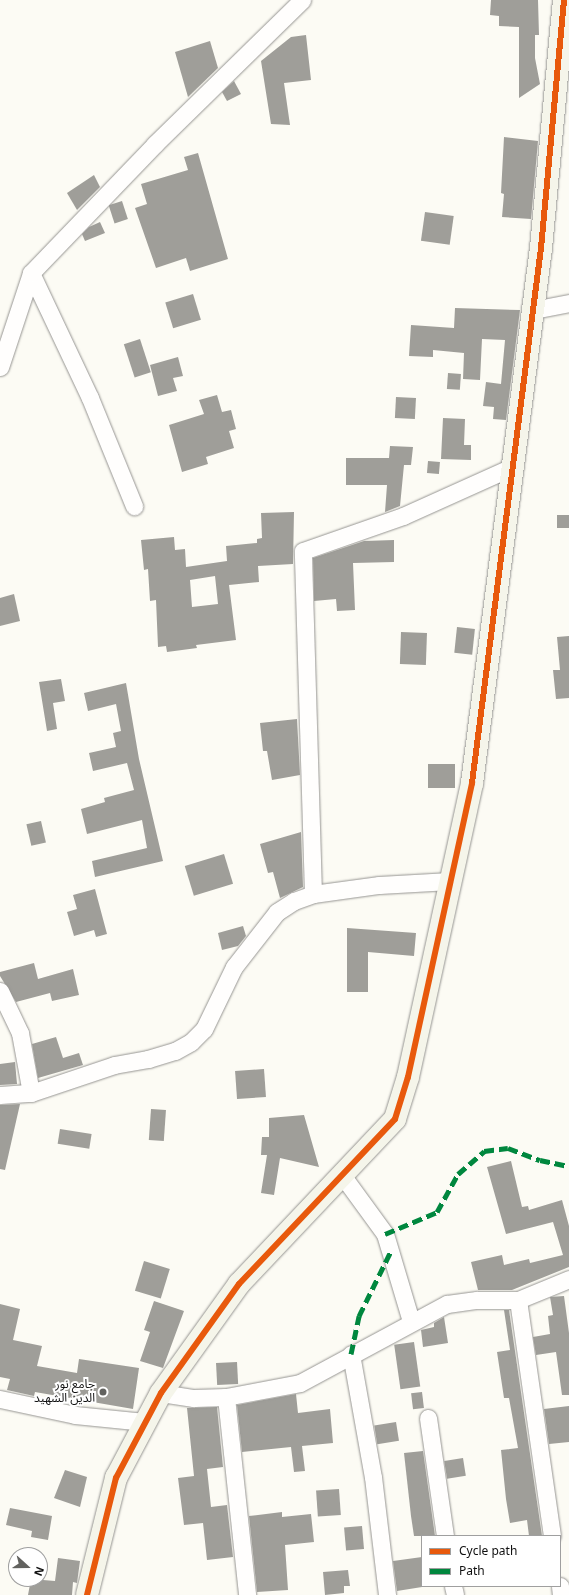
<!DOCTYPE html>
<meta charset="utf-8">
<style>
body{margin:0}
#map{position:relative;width:569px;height:1595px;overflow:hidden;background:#fcfbf4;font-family:Georgia,"Noto Sans Arabic",serif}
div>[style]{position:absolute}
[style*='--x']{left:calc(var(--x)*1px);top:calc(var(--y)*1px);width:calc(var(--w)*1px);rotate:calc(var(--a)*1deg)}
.building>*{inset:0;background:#9f9e99;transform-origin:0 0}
.roads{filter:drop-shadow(0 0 1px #969592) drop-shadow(0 0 1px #969592)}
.street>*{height:17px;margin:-8.5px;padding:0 8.5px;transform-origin:8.5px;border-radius:8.5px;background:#fffefd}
.secondary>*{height:22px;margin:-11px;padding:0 11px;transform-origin:11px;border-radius:11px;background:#f5f5ea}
.quiet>*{height:5px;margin-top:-2.5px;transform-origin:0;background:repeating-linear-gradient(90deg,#00873e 0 10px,transparent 0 15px)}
.cycleway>*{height:6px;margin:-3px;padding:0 3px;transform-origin:3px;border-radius:3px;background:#e8590c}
.dots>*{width:11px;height:11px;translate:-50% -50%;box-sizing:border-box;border:2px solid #fff;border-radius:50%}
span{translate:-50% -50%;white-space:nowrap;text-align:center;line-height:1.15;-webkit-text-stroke:4px #fff;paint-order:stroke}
.poi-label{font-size:12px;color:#0f0f0f}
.right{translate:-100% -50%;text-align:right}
.legend{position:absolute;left:421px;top:1535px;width:140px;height:52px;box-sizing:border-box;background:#fff;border:1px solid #9f9f9f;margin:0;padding:5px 7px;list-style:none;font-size:12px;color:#0f0f0f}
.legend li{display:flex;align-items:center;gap:8px;height:20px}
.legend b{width:20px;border:1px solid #9f9f9f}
.north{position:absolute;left:8px;top:1547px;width:40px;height:40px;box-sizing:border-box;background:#fff;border:1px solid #9f9f9f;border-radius:50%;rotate:111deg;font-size:11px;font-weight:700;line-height:16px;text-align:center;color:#0f0f0f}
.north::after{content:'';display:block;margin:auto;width:14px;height:18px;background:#62625f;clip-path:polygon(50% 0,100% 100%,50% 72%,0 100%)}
</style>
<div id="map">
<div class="building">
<i style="clip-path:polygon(491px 0,538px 0,539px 35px,535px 35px,535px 58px,540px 84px,519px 98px,519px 27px,499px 26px,499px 16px,490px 15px)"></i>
<i style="clip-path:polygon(306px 35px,311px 80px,284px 83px,290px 125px,271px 124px,261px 61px,291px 37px)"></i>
<i style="clip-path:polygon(210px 41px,218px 68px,188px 97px,175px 52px)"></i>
<i style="clip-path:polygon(234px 81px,241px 94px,227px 101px,222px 92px)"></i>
<i style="clip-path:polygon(504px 137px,538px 141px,531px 219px,502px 217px,504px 194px,501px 193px)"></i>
<i style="clip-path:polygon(198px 153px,228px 259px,190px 271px,186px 258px,156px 268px,135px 208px,147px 204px,141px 184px,188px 170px,184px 157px)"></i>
<i style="clip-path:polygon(94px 175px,100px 187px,77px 210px,67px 193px)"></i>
<i style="left:122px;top:201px;width:19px;height:14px;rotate:72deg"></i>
<i style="left:425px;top:212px;width:29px;height:29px;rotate:8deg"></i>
<i style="clip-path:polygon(100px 222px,105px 233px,85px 241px,82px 234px,89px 227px)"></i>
<i style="left:193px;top:294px;width:27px;height:29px;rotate:73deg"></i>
<i style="clip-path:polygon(455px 308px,520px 310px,506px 420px,493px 419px,494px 407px,483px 406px,486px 382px,501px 384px,505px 340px,482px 339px,480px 380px,463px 379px,464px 353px,433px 350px,433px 357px,409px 356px,411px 325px,454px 328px)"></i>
<i style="left:140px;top:339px;width:35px;height:17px;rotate:72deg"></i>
<i style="clip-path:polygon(178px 357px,183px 376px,173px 378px,177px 391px,158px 396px,150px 365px)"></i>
<i style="left:448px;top:373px;width:13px;height:16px;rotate:4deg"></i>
<i style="clip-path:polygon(217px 395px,222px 412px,231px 410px,236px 429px,229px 431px,234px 448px,206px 457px,208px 464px,182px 472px,169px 425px,204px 414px,199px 400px)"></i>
<i style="left:396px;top:397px;width:20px;height:21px;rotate:3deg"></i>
<i style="clip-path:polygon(443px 418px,465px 419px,464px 445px,471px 445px,471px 460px,441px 459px)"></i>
<i style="clip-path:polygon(390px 446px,413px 447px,411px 465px,404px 465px,400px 506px,385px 512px,387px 485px,346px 485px,346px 458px,389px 458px)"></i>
<i style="left:428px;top:461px;width:12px;height:12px;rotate:5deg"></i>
<i style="clip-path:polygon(evenodd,294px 512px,293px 564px,258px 566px,259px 582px,229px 585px,236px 640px,196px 645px,197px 648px,167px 652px,166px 646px,158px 647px,156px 600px,150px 601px,148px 569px,144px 570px,141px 540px,174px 537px,175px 550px,185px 549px,186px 567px,227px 561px,226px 546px,257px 543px,257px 539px,262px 538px,261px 513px,294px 512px,215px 576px,218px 604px,192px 607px,190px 580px,215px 576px)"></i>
<i style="left:557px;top:515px;width:12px;height:13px"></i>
<i style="clip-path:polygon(394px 540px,394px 562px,353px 563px,355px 610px,337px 611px,336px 599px,314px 601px,313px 558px,364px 541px)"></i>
<i style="clip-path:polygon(14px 594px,20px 621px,0 626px,0 598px)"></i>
<i style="left:457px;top:627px;width:18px;height:26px;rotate:6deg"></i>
<i style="left:401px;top:632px;width:26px;height:32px;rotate:2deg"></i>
<i style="clip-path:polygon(569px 636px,569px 698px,556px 699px,553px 670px,560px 670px,557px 637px)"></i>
<i style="clip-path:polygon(61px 679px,65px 701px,53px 703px,57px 729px,47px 731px,39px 682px)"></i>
<i style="clip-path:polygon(126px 683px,139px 759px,163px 861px,95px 877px,92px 861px,147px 848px,142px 820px,87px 834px,81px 809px,105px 802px,104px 798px,134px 790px,127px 763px,93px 771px,89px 753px,116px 747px,113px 733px,121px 731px,116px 704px,88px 711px,84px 693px)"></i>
<i style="clip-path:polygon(297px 719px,300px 775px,272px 780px,267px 751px,263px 751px,260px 723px)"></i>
<i style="left:428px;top:764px;width:27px;height:24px"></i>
<i style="left:41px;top:821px;width:22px;height:15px;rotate:77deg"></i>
<i style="clip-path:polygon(301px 832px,303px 887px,280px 898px,273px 872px,268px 873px,260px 844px)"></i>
<i style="left:224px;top:854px;width:31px;height:41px;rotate:73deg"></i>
<i style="clip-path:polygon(95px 889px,107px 934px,96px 937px,94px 930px,74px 936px,67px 912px,77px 909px,73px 895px)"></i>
<i style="clip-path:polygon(243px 926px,246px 936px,238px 946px,222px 950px,218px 933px)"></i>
<i style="clip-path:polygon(347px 928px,416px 933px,414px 956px,368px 952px,368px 992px,347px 992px)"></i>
<i style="clip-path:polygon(34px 963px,38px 979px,73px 969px,79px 995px,52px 1001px,50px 993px,16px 1002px,0 976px,0 972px)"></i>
<i style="clip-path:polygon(56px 1037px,63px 1058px,79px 1053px,83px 1065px,38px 1078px,32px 1044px)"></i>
<i style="clip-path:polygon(15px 1062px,17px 1084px,0 1085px,0 1064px)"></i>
<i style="left:264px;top:1069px;width:28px;height:29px;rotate:86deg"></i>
<i style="clip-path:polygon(20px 1104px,5px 1170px,0 1169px,0 1105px)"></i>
<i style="left:151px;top:1109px;width:15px;height:31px;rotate:4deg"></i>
<i style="clip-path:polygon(304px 1115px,319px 1167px,280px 1158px,274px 1195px,261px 1193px,267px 1155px,261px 1155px,262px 1137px,269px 1137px,269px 1118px)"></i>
<i style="left:60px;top:1129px;width:32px;height:15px;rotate:9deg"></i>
<i style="clip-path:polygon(511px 1161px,522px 1207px,528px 1206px,529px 1210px,562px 1200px,569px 1226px,569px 1267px,512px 1290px,478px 1290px,471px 1262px,502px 1255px,504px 1265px,529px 1259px,530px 1263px,563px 1255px,553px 1222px,506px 1234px,487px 1167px)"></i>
<i style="left:144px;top:1261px;width:27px;height:31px;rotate:17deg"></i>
<i style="clip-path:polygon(564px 1296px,569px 1333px,569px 1395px,562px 1395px,556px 1352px,536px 1355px,533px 1337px,550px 1334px,548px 1316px,553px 1315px,550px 1297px)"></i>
<i style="clip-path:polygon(154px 1301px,184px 1311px,163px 1368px,140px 1361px,150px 1332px,144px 1330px)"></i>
<i style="clip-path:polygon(0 1304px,20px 1309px,13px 1340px,42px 1346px,37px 1366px,77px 1373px,79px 1359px,139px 1368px,133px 1409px,35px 1392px,34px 1396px,7px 1390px,10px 1379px,0 1377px)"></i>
<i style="clip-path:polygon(504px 1310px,509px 1310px,542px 1536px,529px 1536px,527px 1520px,510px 1523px,506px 1499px,501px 1450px,518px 1448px,509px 1398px,504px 1398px,497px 1352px,510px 1350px)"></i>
<i style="clip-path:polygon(444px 1317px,448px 1343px,423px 1347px,421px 1330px,434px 1327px,434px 1323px)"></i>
<i style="left:414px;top:1342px;width:45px;height:20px;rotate:82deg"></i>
<i style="left:237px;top:1362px;width:22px;height:21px;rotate:87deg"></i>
<i style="left:422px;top:1392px;width:16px;height:11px;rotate:83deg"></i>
<i style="clip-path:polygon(296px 1394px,298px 1413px,330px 1409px,333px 1443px,302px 1446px,305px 1471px,294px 1472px,291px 1447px,242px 1452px,237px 1405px)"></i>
<i style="clip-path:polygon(569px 1406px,569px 1442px,549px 1444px,544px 1409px)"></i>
<i style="clip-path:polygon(217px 1407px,223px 1467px,207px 1469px,211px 1507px,227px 1505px,233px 1557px,207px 1560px,203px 1523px,184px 1525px,178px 1478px,194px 1476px,187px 1408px)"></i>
<i style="left:396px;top:1422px;width:19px;height:22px;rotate:81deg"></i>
<i style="clip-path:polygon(423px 1451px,435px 1536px,414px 1536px,411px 1516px,404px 1453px)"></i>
<i style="left:463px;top:1458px;width:18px;height:19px;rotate:81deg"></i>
<i style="clip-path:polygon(65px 1470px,87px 1477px,80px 1507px,54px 1498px)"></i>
<i style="left:339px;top:1489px;width:26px;height:23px;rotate:86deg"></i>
<i style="clip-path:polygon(10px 1508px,52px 1516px,48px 1540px,31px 1537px,32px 1531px,6px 1525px)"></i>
<i style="clip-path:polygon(282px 1512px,282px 1517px,311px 1514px,314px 1542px,285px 1545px,288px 1590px,257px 1592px,249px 1516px)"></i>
<i style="left:362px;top:1526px;width:23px;height:18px;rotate:85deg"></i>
<i style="clip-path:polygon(422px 1557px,422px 1587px,397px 1591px,393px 1561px)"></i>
<i style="clip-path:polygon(58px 1558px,80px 1561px,77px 1583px,73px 1582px,72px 1595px,28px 1595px,31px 1579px,55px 1581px)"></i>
<i style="clip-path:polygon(348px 1570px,350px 1586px,344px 1586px,344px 1593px,325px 1595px,323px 1572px)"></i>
</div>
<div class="roads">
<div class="street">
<i style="--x:31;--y:273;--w:138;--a:64.7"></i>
<i style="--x:90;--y:398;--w:117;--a:67.8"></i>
<i style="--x:533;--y:310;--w:37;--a:-11"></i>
<i style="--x:0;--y:367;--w:99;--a:-71.7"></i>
<i style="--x:31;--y:273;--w:179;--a:-46.1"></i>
<i style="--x:155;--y:144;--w:206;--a:-44.4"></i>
<i style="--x:313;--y:894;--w:343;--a:-91.7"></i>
<i style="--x:303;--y:551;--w:106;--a:-19.3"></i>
<i style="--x:403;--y:516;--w:120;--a:-24.2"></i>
<i style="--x:0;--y:991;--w:47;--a:64.5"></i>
<i style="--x:20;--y:1033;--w:61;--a:79.6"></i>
<i style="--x:0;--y:1095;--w:31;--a:-4"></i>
<i style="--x:31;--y:1093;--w:88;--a:-18.6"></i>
<i style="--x:114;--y:1065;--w:35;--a:-10"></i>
<i style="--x:148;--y:1059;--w:28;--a:-17"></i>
<i style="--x:175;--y:1051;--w:18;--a:-29"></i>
<i style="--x:191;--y:1042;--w:18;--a:-45"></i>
<i style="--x:204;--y:1029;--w:69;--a:-64.2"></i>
<i style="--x:234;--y:967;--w:70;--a:-52"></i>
<i style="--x:277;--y:912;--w:20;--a:-33"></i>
<i style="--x:294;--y:901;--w:20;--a:-20"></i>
<i style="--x:313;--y:894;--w:67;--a:-7.8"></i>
<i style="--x:379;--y:885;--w:71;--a:-3.2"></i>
<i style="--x:342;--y:1175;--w:73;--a:53.9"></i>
<i style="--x:385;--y:1234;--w:91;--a:73.4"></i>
<i style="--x:518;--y:1300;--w:238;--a:81.8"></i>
<i style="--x:351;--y:1354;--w:125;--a:79.9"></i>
<i style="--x:373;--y:1477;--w:119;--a:83.2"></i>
<i style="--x:161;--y:1393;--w:33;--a:9"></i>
<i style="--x:194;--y:1398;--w:32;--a:-2"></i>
<i style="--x:226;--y:1397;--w:75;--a:-10.7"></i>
<i style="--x:300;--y:1383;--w:167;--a:-28.3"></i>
<i style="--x:447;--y:1304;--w:30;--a:-8"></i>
<i style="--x:477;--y:1300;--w:41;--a:0"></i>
<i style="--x:518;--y:1300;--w:55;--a:-22.4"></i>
<i style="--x:226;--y:1397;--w:199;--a:83.9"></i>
<i style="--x:0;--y:1399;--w:77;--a:12"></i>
<i style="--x:75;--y:1415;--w:70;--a:5.7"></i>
<i style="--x:428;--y:1418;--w:119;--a:81.8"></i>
<i style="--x:453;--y:1586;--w:9;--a:77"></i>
<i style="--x:560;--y:1586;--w:9;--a:84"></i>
</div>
<div class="secondary">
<i style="--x:87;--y:1595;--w:121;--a:-76.1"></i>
<i style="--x:116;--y:1478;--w:96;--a:-62.1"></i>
<i style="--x:161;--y:1393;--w:134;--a:-54.4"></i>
<i style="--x:239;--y:1284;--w:227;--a:-46.6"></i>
<i style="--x:395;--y:1119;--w:44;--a:-72.8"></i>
<i style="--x:408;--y:1077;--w:301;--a:-77.7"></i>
<i style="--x:472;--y:783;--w:539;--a:-82.65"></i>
<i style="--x:541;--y:248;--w:249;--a:-84.7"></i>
</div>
</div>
<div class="quiet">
<i style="--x:385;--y:1234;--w:56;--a:-22.9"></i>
<i style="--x:437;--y:1212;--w:43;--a:-61.1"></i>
<i style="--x:458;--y:1174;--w:35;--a:-41"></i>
<i style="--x:484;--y:1151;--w:24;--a:-7"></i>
<i style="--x:508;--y:1148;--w:34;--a:21"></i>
<i style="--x:540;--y:1160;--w:30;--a:12"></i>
<i style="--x:351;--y:1354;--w:39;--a:-78"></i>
<i style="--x:359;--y:1316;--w:72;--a:-63.8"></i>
</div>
<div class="cycleway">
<i style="--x:87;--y:1595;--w:121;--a:-76.1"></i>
<i style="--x:116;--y:1478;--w:96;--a:-62.1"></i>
<i style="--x:161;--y:1393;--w:134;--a:-54.4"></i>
<i style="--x:239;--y:1284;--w:227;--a:-46.6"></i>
<i style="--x:395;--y:1119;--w:44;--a:-72.8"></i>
<i style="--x:408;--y:1077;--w:301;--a:-77.7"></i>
<i style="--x:472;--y:783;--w:539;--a:-82.65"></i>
<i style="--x:541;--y:248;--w:249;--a:-84.7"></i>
</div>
<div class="dots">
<i style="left:103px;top:1392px;background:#62625f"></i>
</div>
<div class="poi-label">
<span class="right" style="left:95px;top:1392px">جامع نور<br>الدين الشهيد</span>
</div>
<ul class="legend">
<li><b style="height:5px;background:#e8590c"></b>Cycle path</li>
<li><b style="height:5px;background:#00873e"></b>Path</li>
</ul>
<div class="north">N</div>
</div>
